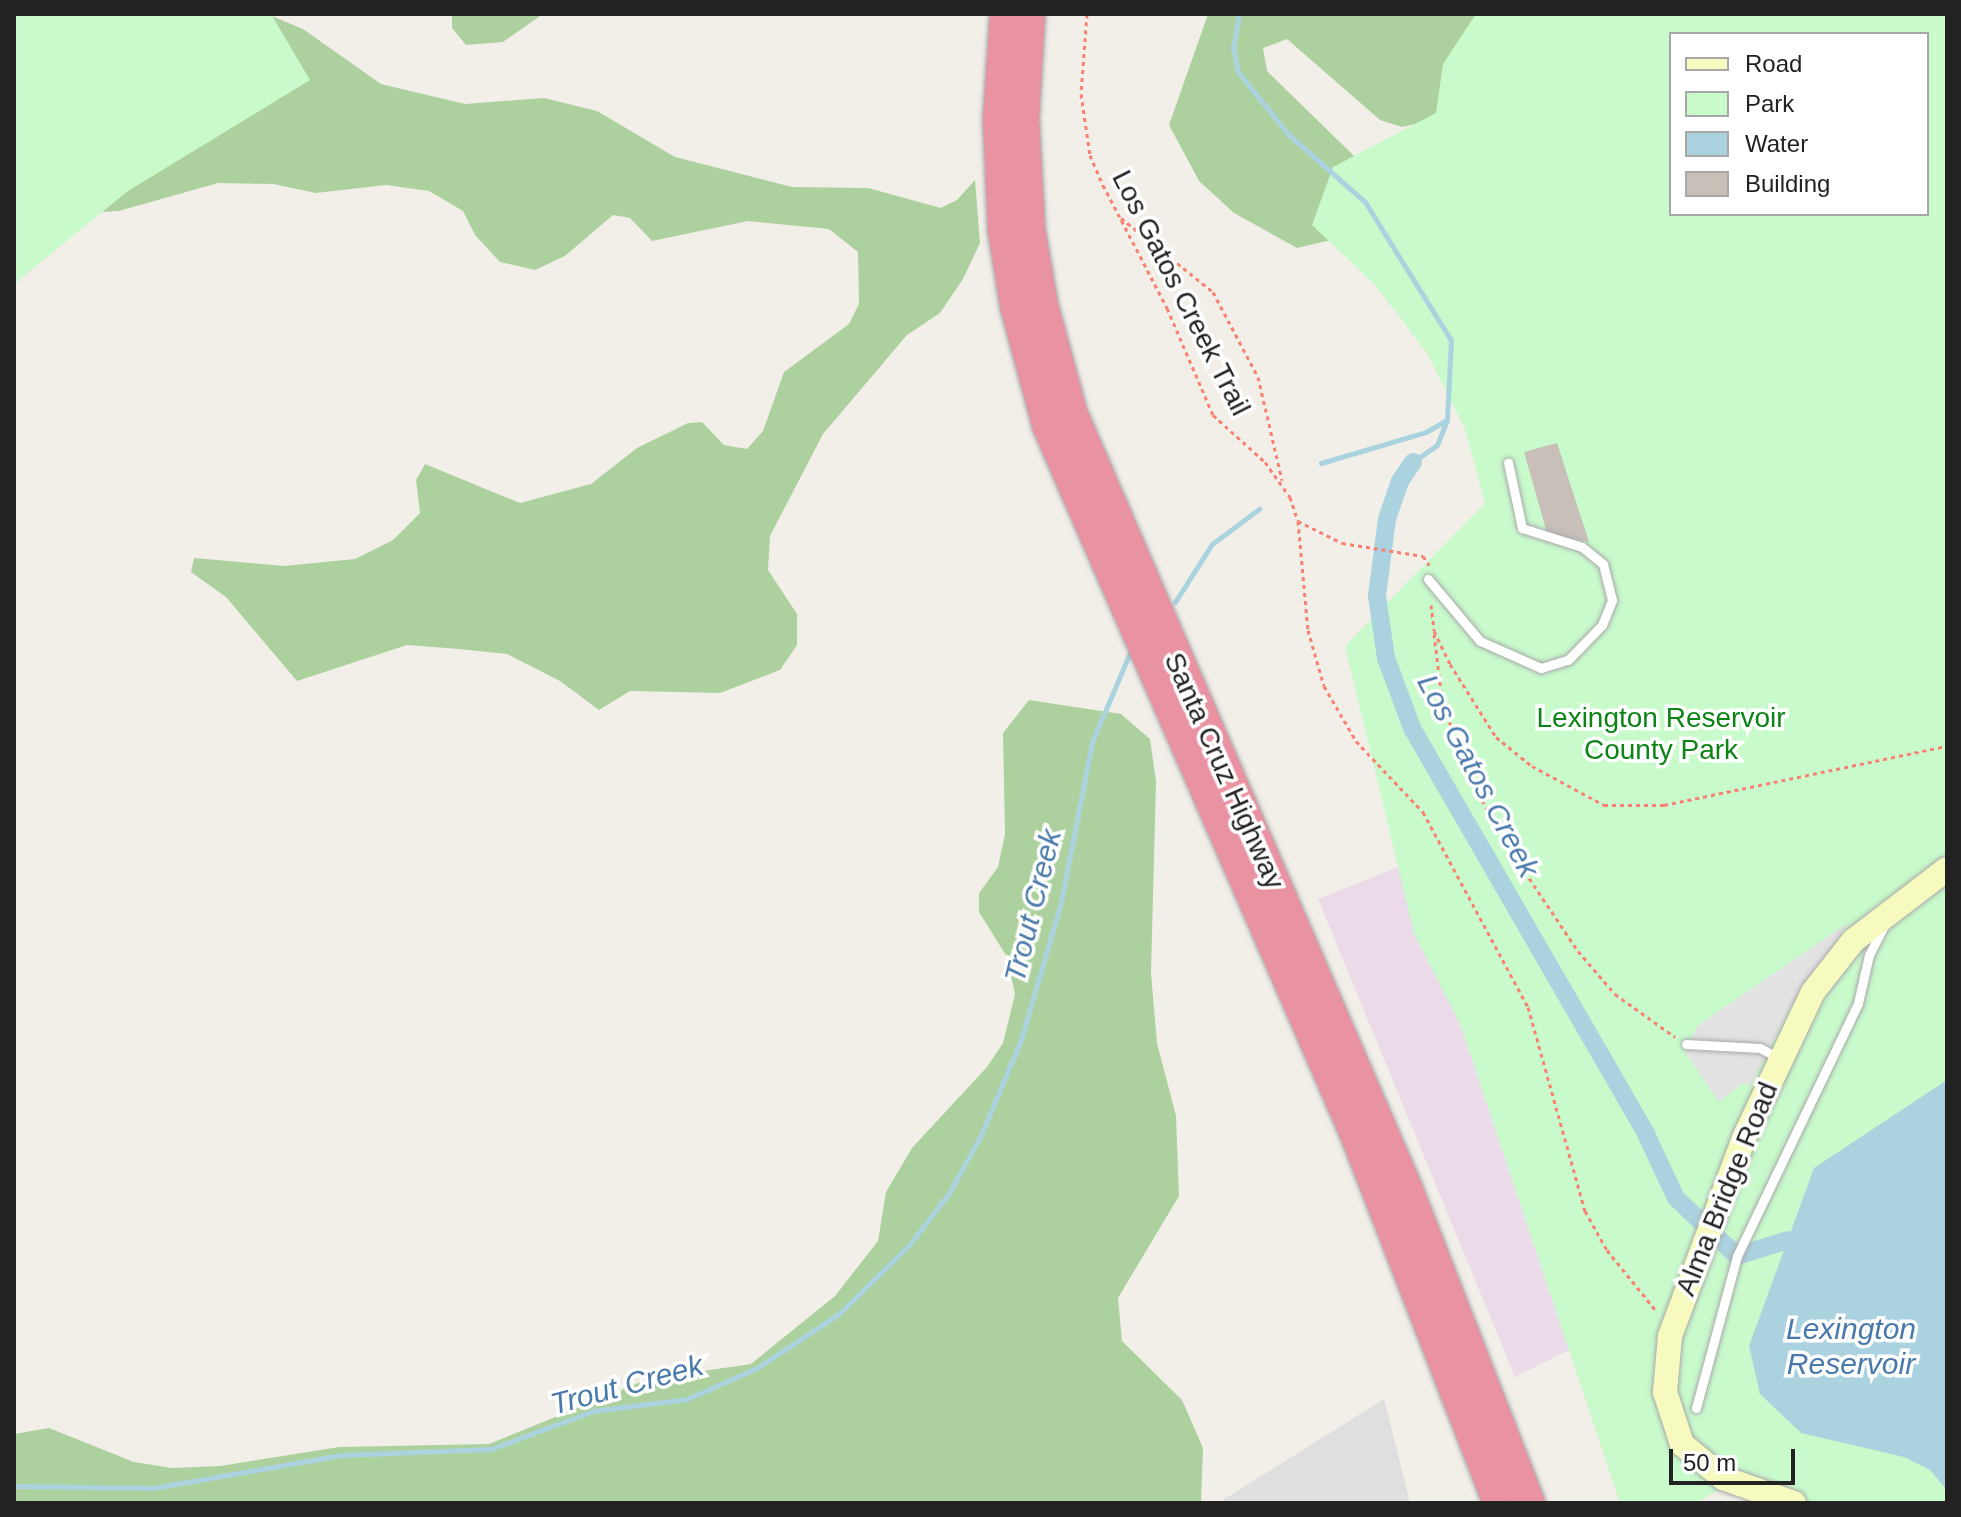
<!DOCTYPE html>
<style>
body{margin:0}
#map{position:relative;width:1961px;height:1517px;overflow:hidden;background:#f2efe9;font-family:Arial,sans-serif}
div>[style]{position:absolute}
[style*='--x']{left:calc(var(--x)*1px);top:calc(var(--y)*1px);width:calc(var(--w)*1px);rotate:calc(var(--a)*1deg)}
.residential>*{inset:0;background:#e0dfdf}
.industrial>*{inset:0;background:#ebdbe8}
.forest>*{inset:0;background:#add19e}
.park>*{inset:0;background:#c8facc}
.parking>*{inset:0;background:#e2e2e2}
.water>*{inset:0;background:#aad3df}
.stream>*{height:5px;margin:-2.5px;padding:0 2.5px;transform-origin:2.5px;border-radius:2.5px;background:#aad3df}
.canal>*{height:18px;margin:-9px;padding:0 9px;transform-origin:9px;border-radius:9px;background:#aad3df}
.building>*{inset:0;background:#c7bfb8}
.path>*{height:3px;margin-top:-1.5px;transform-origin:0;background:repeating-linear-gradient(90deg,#fa8072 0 4px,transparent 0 8px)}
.roads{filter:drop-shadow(0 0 2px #a9a9a9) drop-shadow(0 0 2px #a9a9a9)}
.lane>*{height:9px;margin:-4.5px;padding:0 4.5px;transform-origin:4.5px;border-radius:4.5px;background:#fff}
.secondary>*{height:24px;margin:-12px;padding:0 12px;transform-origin:12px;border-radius:12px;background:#f7fabf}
.highway>*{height:32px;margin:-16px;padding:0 16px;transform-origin:16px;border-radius:16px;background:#e892a2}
span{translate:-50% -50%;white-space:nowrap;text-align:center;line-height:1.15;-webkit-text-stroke:7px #fff;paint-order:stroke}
.street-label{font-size:28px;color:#222}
.park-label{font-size:28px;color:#0c8416}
.water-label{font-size:30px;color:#4a7aab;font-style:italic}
.frame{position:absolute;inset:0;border:16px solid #222;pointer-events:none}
.legend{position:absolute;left:1669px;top:32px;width:260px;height:184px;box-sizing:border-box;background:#fff;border:2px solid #a7a7a7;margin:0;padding:10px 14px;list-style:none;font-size:24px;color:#222}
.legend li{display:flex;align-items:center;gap:16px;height:40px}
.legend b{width:40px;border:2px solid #a7a7a7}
.scale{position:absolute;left:1669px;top:1449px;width:126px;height:36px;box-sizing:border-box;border:4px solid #222;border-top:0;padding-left:10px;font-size:24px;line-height:28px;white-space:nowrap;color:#222;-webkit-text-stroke:6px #fff;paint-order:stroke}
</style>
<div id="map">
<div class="residential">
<i style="clip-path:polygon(1384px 1399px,1410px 1503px,1218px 1503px)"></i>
</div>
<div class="industrial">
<i style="clip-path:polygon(1448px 847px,1661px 1304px,1515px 1377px,1318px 899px)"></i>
</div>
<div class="forest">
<i style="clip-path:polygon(267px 14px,303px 29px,381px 84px,465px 104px,544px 98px,597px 111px,675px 157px,792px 187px,868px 188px,941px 208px,957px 200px,975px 180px,980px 243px,963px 279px,940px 313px,907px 335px,823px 434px,770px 536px,768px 570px,797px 614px,797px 645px,780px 670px,720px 693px,630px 691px,599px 710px,560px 681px,507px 654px,459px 649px,407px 645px,297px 681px,226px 597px,191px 572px,194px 558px,284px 566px,355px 559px,393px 540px,420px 513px,416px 480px,425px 464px,520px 503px,591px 484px,637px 448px,688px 423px,702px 422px,724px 445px,747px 449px,763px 431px,784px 372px,849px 324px,859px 304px,858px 252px,829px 229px,748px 221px,652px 241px,630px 218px,613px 215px,565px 256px,535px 270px,500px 262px,475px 235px,463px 211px,429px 191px,386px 185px,316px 193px,273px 184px,218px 183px,119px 211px,46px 215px)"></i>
<i style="clip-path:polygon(452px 14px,543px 14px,503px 42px,466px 45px,452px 28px)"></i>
<i style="clip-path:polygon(1208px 14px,1519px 14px,1525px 33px,1428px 121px,1402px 127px,1380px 120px,1287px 39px,1263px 48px,1267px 71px,1388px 189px,1348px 236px,1297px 248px,1234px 213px,1199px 181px,1169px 125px)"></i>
<i style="clip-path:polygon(1029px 700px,1121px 714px,1150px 739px,1156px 781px,1151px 973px,1157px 1043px,1176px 1116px,1179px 1196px,1118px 1298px,1122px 1341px,1182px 1400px,1203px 1448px,1201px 1503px,14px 1503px,14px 1434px,49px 1428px,134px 1462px,172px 1468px,220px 1466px,339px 1447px,489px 1444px,648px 1379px,751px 1364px,835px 1296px,878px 1241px,886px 1192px,912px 1148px,987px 1067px,1003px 1043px,1015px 994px,1007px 957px,979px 912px,979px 893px,998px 867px,1005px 834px,1003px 733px)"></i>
</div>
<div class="park">
<i style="clip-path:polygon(14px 14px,271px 14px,310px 80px,128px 191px,14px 284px)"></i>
<i style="clip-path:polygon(evenodd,1476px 14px,1947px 14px,1947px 1503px,1800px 1503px,1728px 1484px,1697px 1503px,1620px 1503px,1461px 1026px,1414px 933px,1345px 646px,1485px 503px,1465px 429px,1427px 353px,1375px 285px,1312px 225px,1333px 167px,1436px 113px,1443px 64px,1476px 14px,1671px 34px,1927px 34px,1927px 214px,1671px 214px,1671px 34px)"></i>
</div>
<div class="parking">
<i style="clip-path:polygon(1849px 922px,1794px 1001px,1750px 1086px,1743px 1083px,1719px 1102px,1686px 1053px,1697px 1026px)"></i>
</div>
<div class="water">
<i style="clip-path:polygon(1947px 1080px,1947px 1490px,1930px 1470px,1904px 1457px,1801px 1433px,1760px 1394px,1749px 1346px,1814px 1168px)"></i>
</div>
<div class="stream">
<i style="--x:1239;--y:14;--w:34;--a:100"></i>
<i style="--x:1233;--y:47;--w:25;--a:79"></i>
<i style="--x:1238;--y:72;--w:80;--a:51.1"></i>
<i style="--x:1288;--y:134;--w:103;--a:41.4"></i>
<i style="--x:1365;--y:202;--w:163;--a:58.1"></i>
<i style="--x:1451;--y:340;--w:80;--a:92.9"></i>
<i style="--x:1447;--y:420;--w:27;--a:112"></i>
<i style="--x:1437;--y:445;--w:29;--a:145"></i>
<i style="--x:1321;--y:463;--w:109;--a:-16.4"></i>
<i style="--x:1426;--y:432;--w:24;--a:-30"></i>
<i style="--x:1175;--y:602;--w:69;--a:-57.5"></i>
<i style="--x:1212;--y:544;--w:59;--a:-36.7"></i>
<i style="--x:14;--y:1486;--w:139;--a:0.8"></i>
<i style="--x:153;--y:1488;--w:193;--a:-9.9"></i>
<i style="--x:343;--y:1455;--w:148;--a:-2.3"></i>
<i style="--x:491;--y:1449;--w:109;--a:-20.4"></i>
<i style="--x:593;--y:1411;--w:95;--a:-7.3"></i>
<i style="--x:687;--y:1399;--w:77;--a:-23.9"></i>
<i style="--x:757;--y:1368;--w:98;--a:-33.4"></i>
<i style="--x:839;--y:1314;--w:98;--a:-44.6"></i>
<i style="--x:909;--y:1245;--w:66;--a:-52.4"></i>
<i style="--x:949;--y:1193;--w:66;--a:-61.1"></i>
<i style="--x:981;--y:1135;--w:103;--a:-67.2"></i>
<i style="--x:1021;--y:1040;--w:144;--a:-73.8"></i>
<i style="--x:1061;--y:902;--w:163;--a:-79"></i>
<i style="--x:1092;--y:742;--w:95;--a:-67"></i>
</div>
<div class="canal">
<i style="--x:1413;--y:462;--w:23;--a:124"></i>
<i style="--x:1400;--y:481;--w:40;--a:108.9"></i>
<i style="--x:1387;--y:519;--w:78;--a:97.4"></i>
<i style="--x:1377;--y:596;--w:63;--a:81.7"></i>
<i style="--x:1386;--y:658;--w:75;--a:69.6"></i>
<i style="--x:1412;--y:728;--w:469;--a:60"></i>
<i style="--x:1646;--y:1134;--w:71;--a:64.9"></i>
<i style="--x:1676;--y:1198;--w:84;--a:43.6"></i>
<i style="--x:1737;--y:1256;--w:53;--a:-17.4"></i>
</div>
<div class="building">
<i style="clip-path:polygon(1557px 443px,1589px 542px,1547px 533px,1524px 452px)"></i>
</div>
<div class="path">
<i style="--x:1087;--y:14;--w:80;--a:94.3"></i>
<i style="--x:1081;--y:94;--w:62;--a:81.6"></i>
<i style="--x:1090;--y:155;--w:33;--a:67"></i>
<i style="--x:1103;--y:185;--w:139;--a:62.5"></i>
<i style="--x:1167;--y:308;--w:116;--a:66.7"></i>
<i style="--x:1213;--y:415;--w:70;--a:42.1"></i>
<i style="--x:1265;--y:462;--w:43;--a:54.5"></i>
<i style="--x:1290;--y:497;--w:25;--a:72"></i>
<i style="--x:1298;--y:521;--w:109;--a:84.8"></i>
<i style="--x:1308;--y:630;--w:58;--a:74.1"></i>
<i style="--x:1324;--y:686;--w:64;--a:59.8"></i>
<i style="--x:1356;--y:741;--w:98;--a:46.7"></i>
<i style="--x:1423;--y:812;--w:221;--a:61.7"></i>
<i style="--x:1528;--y:1007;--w:212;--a:74.4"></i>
<i style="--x:1585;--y:1211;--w:45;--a:60.6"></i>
<i style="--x:1607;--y:1250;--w:80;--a:51.1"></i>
<i style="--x:1121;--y:218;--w:118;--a:38.8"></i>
<i style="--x:1213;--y:292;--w:96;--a:62.1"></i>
<i style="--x:1258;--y:377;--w:106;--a:76.9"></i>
<i style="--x:1298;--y:521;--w:49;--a:26.6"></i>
<i style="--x:1342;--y:543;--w:82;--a:9.1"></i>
<i style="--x:1423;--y:556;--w:11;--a:56"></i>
<i style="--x:1431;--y:605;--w:26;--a:83"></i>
<i style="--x:1434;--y:631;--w:37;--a:64"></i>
<i style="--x:1450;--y:664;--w:86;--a:57.8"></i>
<i style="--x:1496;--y:737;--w:46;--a:38.9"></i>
<i style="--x:1532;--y:766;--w:82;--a:28.4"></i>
<i style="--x:1604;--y:805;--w:60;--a:0"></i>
<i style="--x:1664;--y:805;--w:289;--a:-11.8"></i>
<i style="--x:1434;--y:634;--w:74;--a:83"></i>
<i style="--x:1443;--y:707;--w:101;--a:67.2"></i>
<i style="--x:1482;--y:800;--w:51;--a:60.9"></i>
<i style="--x:1507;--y:845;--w:128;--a:56.2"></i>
<i style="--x:1578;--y:951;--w:57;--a:49.3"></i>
<i style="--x:1615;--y:994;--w:74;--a:35.6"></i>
</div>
<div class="roads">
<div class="lane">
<i style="--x:1428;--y:579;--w:81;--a:50"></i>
<i style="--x:1480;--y:641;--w:67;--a:23.9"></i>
<i style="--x:1541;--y:668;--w:28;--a:-17"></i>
<i style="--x:1568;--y:660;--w:49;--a:-45.8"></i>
<i style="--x:1602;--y:625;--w:27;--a:-68"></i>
<i style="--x:1612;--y:600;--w:37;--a:-104"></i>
<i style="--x:1603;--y:564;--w:27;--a:-141"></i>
<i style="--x:1582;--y:547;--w:63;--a:-162.4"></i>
<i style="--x:1522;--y:528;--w:67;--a:-102"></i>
<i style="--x:1686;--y:1044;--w:74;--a:3.1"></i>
<i style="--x:1760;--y:1048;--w:21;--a:28"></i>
<i style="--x:1696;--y:1408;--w:157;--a:-74.9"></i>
<i style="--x:1737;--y:1256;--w:280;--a:-64.4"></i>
<i style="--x:1858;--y:1003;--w:49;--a:-77.1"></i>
<i style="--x:1869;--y:955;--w:33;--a:-63"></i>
</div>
<div class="secondary">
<i style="--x:1794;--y:1503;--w:75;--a:-160.6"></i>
<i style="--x:1723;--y:1478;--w:53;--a:-140.3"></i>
<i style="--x:1682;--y:1444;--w:55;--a:-108.1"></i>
<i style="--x:1665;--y:1392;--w:56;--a:-84.9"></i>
<i style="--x:1670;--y:1336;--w:211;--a:-69.5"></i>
<i style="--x:1744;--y:1138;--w:161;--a:-64.7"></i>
<i style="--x:1813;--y:992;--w:65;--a:-51.9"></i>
<i style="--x:1853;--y:941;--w:118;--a:-37.5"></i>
</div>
<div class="highway">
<i style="--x:1006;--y:14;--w:105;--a:93.8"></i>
<i style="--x:999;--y:119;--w:111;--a:87.4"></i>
<i style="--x:1004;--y:230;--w:76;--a:80.9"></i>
<i style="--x:1016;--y:305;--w:126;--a:74.9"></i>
<i style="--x:1049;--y:427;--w:768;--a:66.51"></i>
<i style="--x:1355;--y:1131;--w:399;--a:68.8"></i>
<i style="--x:1029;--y:14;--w:105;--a:93.3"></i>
<i style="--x:1023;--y:119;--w:111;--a:86.9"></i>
<i style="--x:1029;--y:230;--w:77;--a:80.3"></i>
<i style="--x:1042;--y:306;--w:111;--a:74.8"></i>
<i style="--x:1071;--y:413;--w:844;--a:66.62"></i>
<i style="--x:1406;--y:1188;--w:338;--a:68.7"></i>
</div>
</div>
<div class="street-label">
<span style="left:1181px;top:293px;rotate:63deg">Los Gatos Creek Trail</span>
<span style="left:1224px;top:771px;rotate:66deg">Santa Cruz Highway</span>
<span style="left:1727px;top:1189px;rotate:-68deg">Alma Bridge Road</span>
</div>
<div class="park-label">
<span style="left:1661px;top:734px">Lexington Reservoir<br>County Park</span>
</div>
<div class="water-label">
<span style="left:1478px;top:776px;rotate:62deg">Los Gatos Creek</span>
<span style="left:1033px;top:906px;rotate:-76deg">Trout Creek</span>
<span style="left:1851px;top:1346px">Lexington<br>Reservoir</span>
<span style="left:627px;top:1385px;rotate:-15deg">Trout Creek</span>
</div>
<div class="frame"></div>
<ul class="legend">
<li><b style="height:10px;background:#f7fabf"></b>Road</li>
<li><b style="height:22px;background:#c8facc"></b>Park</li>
<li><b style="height:22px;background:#aad3df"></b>Water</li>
<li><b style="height:22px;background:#c7bfb8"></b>Building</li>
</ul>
<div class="scale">50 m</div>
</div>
